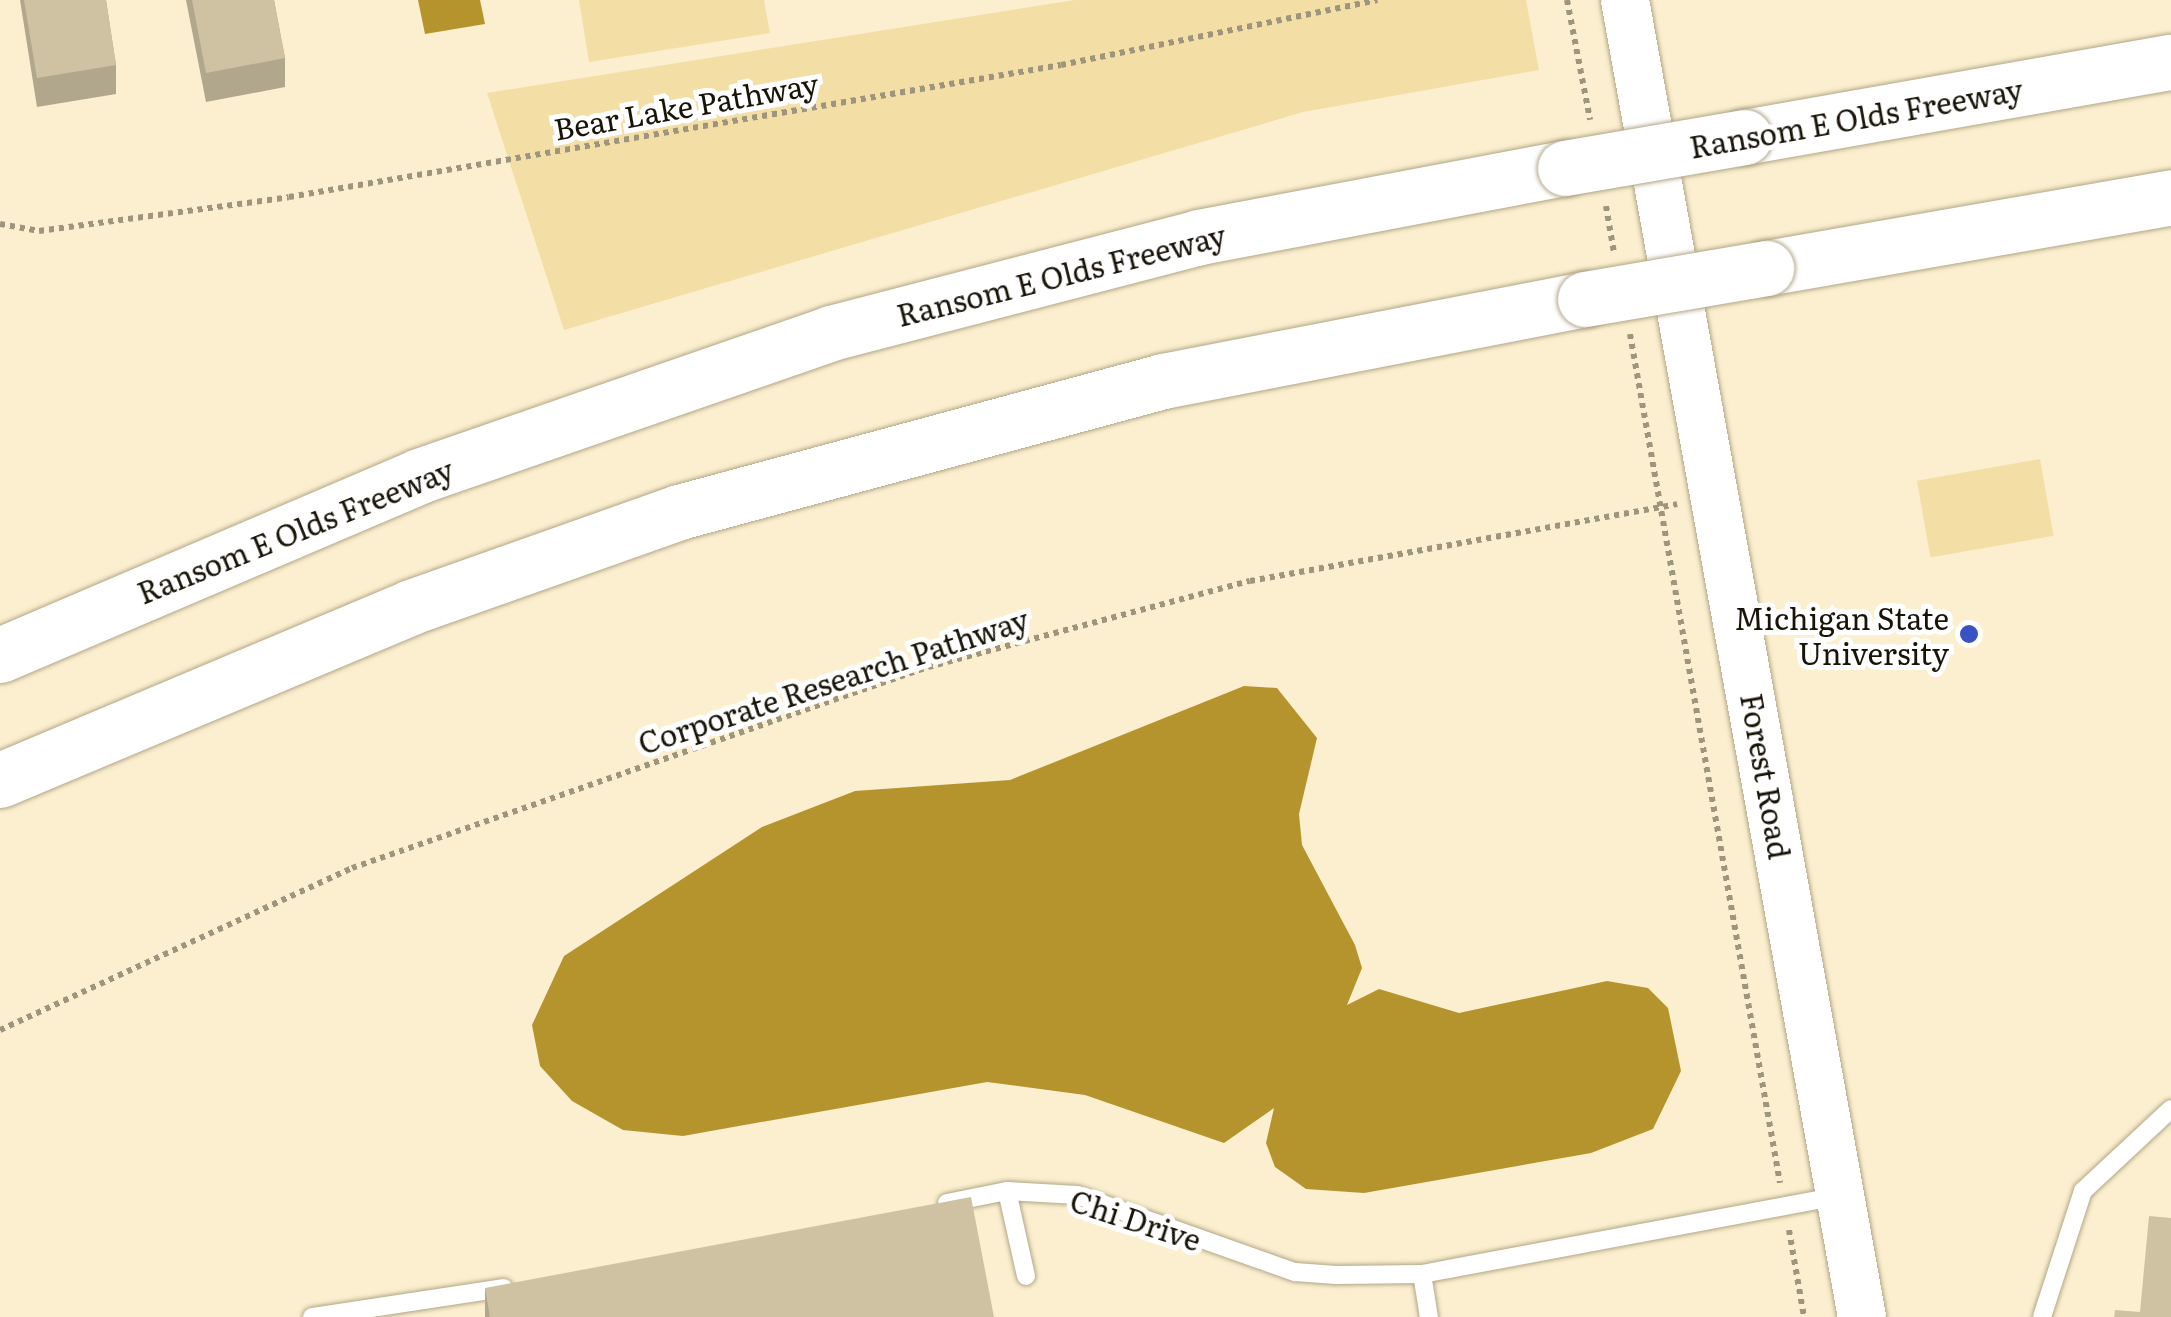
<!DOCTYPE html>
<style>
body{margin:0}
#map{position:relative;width:2171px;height:1317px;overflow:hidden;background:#fbefcf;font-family:Literata,serif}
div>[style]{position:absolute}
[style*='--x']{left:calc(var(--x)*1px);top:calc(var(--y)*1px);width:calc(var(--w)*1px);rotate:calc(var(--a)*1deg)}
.green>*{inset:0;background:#f3dea6;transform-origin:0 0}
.water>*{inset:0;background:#b6942d}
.path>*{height:6px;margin-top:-3px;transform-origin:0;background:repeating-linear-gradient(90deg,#9d957d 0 5px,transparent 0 10px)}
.roads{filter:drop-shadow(0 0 2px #b2a688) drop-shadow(0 0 2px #b2a688)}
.lane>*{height:18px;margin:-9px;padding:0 9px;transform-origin:9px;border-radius:9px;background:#fff}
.secondary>*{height:48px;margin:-24px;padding:0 24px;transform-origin:24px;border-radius:24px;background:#fff}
.highway>*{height:55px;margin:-27.5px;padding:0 27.5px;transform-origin:27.5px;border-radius:27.5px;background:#fff}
.bridges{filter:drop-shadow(0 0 2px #b2a688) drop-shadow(0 0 2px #b2a688)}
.highway-bridge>*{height:55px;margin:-27.5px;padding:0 27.5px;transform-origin:27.5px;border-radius:27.5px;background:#fff}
.wall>*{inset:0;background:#b1a78c}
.building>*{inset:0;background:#cec2a3}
.dots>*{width:28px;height:28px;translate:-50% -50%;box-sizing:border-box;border:5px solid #fff;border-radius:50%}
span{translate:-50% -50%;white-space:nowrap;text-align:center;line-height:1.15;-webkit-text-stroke:10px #fff;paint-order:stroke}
.street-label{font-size:30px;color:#181408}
.poi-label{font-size:30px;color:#181408}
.right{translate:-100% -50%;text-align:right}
</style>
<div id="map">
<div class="green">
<i style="clip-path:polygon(579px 0,764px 0,770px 33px,589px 62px)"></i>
<i style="clip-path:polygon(1075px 0,1526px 0,1539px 70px,1303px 112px,564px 330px,487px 93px)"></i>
<i style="left:2040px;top:459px;width:78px;height:125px;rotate:80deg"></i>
</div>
<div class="water">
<i style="clip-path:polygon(418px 0,480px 0,485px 24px,425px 34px)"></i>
<i style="clip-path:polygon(1244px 686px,1277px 688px,1317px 738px,1299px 814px,1302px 845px,1355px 945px,1362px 968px,1347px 1005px,1379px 989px,1459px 1013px,1607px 981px,1648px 988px,1668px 1008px,1681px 1071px,1653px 1129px,1591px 1153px,1364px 1193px,1306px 1189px,1275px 1167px,1266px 1143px,1274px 1108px,1224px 1143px,1085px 1095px,987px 1082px,683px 1136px,623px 1130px,572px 1101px,540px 1066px,532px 1025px,564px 956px,762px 827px,855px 791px,1010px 780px)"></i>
</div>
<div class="path">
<i style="--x:1567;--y:0;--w:122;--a:79.1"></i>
<i style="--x:1606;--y:206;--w:48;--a:80.3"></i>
<i style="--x:0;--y:224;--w:40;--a:10"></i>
<i style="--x:39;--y:231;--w:252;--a:-7.7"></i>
<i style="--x:289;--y:197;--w:783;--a:-9.7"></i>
<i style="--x:1061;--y:65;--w:323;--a:-11.6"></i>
<i style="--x:1630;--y:334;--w:862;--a:79.98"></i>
<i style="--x:0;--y:1030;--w:387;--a:-24.7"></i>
<i style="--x:352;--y:868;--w:610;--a:-19.24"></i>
<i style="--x:928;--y:667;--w:333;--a:-15"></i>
<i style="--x:1250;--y:581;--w:434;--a:-10.2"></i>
<i style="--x:1789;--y:1230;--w:88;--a:80.2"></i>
</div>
<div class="roads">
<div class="lane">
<i style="--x:1007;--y:1191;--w:87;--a:77.4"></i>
<i style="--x:947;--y:1203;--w:61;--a:-11.3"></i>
<i style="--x:1007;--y:1191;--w:70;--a:3.3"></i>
<i style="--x:1077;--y:1195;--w:231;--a:19.5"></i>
<i style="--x:1295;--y:1272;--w:41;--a:4.2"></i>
<i style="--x:1336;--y:1275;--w:86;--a:-0.7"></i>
<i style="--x:1422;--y:1274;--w:424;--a:-10.6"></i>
<i style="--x:1422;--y:1274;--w:44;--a:80.8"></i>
<i style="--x:312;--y:1317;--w:194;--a:-8.6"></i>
<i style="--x:2042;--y:1317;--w:133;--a:-72"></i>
<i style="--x:2083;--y:1191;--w:120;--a:-43"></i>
</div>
<div class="secondary">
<i style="--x:1625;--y:0;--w:1338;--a:79.8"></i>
</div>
<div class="highway">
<i style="--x:1744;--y:137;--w:434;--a:-10"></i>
<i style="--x:1766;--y:268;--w:411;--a:-9.9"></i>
<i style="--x:0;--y:655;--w:456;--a:-23.1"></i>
<i style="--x:419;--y:476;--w:436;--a:-19.1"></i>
<i style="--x:831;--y:333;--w:380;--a:-14.6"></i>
<i style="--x:1199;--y:237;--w:372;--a:-10.7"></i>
<i style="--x:0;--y:780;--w:446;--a:-22.8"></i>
<i style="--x:411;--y:607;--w:284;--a:-19.5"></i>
<i style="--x:679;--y:512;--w:501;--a:-15.14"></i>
<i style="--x:1163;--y:381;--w:430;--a:-11"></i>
</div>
</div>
<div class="bridges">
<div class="highway-bridge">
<i style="--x:1565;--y:168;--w:182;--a:-9.8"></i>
<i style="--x:1585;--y:299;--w:184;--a:-9.7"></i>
</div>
</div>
<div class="wall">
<i style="clip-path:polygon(20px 0,106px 0,116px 65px,116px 94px,37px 107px)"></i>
<i style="clip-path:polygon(186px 0,274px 0,285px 58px,285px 87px,206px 102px)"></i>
<i style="clip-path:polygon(485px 1288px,994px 1317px,485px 1317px)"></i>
</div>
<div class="building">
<i style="clip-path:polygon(24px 0,106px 0,116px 65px,37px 78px)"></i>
<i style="clip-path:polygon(192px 0,274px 0,285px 58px,206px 73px)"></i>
<i style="clip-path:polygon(971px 1197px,994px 1317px,490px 1317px,485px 1288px)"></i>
<i style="clip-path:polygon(2149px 1216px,2171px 1218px,2171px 1317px,2114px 1317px,2115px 1310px,2140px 1312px)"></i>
</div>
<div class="dots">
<i style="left:1969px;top:634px;background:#3a51c3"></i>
</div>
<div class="street-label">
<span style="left:686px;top:105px;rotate:-10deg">Bear Lake Pathway</span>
<span style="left:1856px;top:117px;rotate:-10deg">Ransom E Olds Freeway</span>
<span style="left:1061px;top:274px;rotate:-14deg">Ransom E Olds Freeway</span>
<span style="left:295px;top:530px;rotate:-22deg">Ransom E Olds Freeway</span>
<span style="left:833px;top:680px;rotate:-18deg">Corporate Research Pathway</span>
<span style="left:1767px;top:776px;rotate:80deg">Forest Road</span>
<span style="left:1136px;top:1219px;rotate:18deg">Chi Drive</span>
</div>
<div class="poi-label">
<span class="right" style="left:1949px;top:634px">Michigan State<br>University</span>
</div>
</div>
